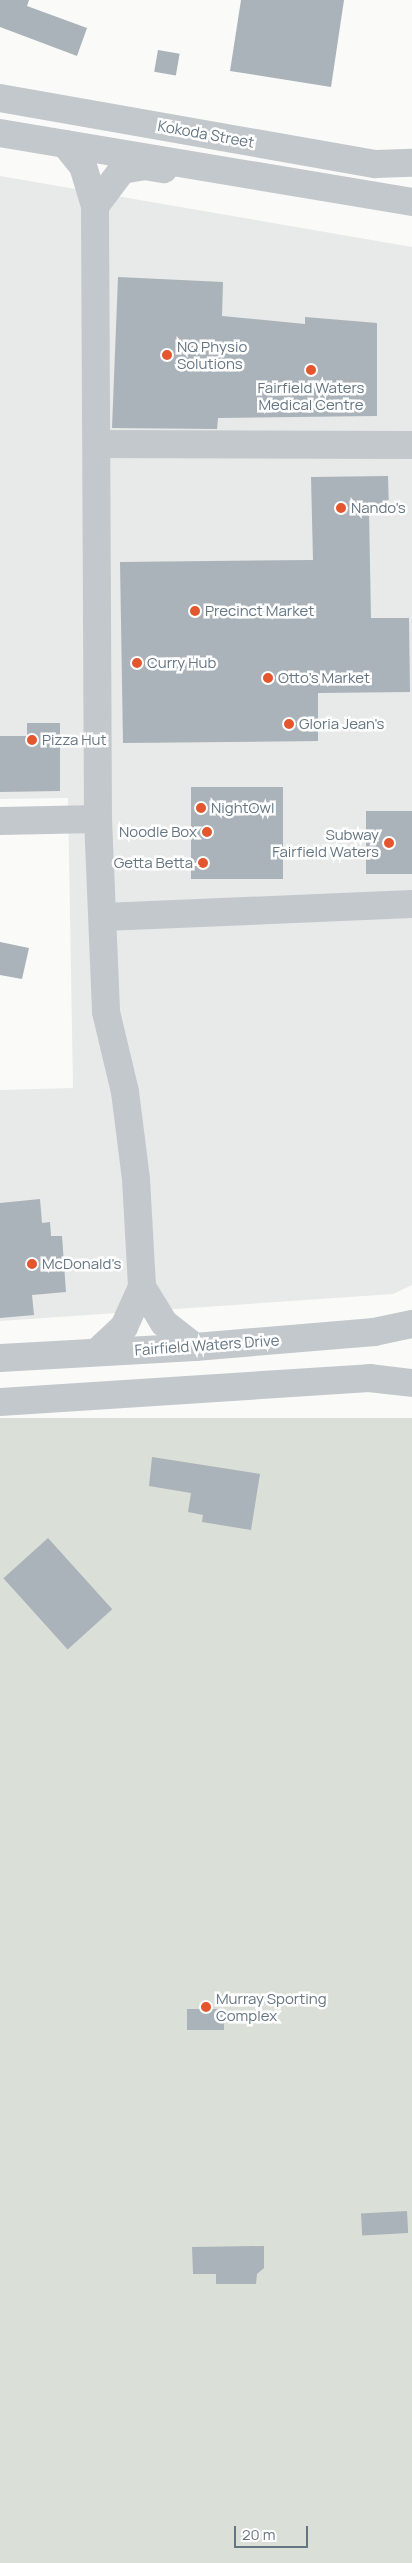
<!DOCTYPE html>
<meta charset="utf-8">
<style>
body{margin:0}
#map{position:relative;width:412px;height:2563px;overflow:hidden;background:#fafaf8;font-family:Manrope,sans-serif}
div>[style]{position:absolute}
[style*='--x']{left:calc(var(--x)*1px);top:calc(var(--y)*1px);width:calc(var(--w)*1px);rotate:calc(var(--a)*1deg)}
.built>*{inset:0;background:#e8e9e9}
.green>*{inset:0;background:#dadfd7;transform-origin:0 0}
.building>*{inset:0;background:#aab3b9;transform-origin:0 0}
.minor>*{height:28px;margin:-14px;padding:0 14px;transform-origin:14px;border-radius:14px;background:#c3c8cc}
.tertiary>*{height:28px;margin:-14px;padding:0 14px;transform-origin:14px;border-radius:14px;background:#c3c8cc}
.dots>*{width:14px;height:14px;translate:-50% -50%;box-sizing:border-box;border:2px solid #fff;border-radius:50%}
span{translate:-50% -50%;white-space:nowrap;text-align:center;line-height:1.15;-webkit-text-stroke:5px #fff;paint-order:stroke}
.street-label{font-size:15px;color:#657683}
.poi-label{font-size:15px;color:#657683}
.left{translate:0 -50%;text-align:left}
.right{translate:-100% -50%;text-align:right}
.scale{position:absolute;left:234px;top:2526px;width:74px;height:22px;box-sizing:border-box;border:2px solid #657683;border-top:0;padding-left:6px;font-size:15px;line-height:18px;white-space:nowrap;color:#657683;-webkit-text-stroke:4px #fff;paint-order:stroke}
</style>
<div id="map">
<div class="built">
<i style="clip-path:polygon(0 176px,412px 247px,412px 1285px,393px 1294px,0 1321px,0 1090px,73px 1088px,68px 798px,0 799px)"></i>
</div>
<div class="green">
<i style="left:412px;top:1418px;width:1145px;height:413px;rotate:90deg"></i>
</div>
<div class="building">
<i style="clip-path:polygon(0 0,29px 0,27px 6px,87px 28px,77px 56px,0 27px)"></i>
<i style="clip-path:polygon(241px 0,344px 0,331px 87px,230px 71px)"></i>
<i style="left:158px;top:50px;width:22px;height:22px;rotate:10deg"></i>
<i style="clip-path:polygon(118px 277px,223px 282px,222px 316px,305px 324px,305px 317px,377px 323px,377px 416px,218px 418px,217px 429px,112px 428px)"></i>
<i style="clip-path:polygon(388px 476px,389px 511px,369px 511px,371px 618px,409px 618px,410px 692px,318px 693px,318px 741px,123px 743px,120px 562px,313px 560px,311px 477px)"></i>
<i style="clip-path:polygon(27px 723px,60px 723px,60px 791px,0 792px,0 736px,27px 736px)"></i>
<i style="left:191px;top:787px;width:92px;height:92px"></i>
<i style="left:412px;top:811px;width:63px;height:46px;rotate:90deg"></i>
<i style="clip-path:polygon(0 942px,29px 948px,22px 979px,0 975px)"></i>
<i style="clip-path:polygon(40px 1199px,42px 1223px,50px 1222px,51px 1236px,62px 1236px,66px 1292px,32px 1295px,34px 1315px,0 1318px,0 1203px)"></i>
<i style="clip-path:polygon(152px 1457px,260px 1474px,251px 1530px,202px 1522px,203px 1515px,188px 1512px,191px 1493px,149px 1486px)"></i>
<i style="left:48px;top:1538px;width:96px;height:60px;rotate:48deg"></i>
<i style="left:187px;top:2009px;width:37px;height:21px"></i>
<i style="left:407px;top:2211px;width:22px;height:46px;rotate:87deg"></i>
<i style="clip-path:polygon(264px 2246px,264px 2268px,257px 2274px,256px 2284px,216px 2284px,216px 2274px,193px 2274px,192px 2247px)"></i>
</div>
<div class="minor">
<i style="--x:65;--y:144;--w:28;--a:51"></i>
<i style="--x:83;--y:166;--w:42;--a:73.3"></i>
<i style="--x:95;--y:206;--w:613;--a:89.72"></i>
<i style="--x:98;--y:819;--w:193;--a:87.6"></i>
<i style="--x:106;--y:1012;--w:82;--a:76.6"></i>
<i style="--x:125;--y:1092;--w:88;--a:82.8"></i>
<i style="--x:136;--y:1179;--w:108;--a:86.8"></i>
<i style="--x:142;--y:1287;--w:42;--a:58.6"></i>
<i style="--x:164;--y:1323;--w:39;--a:38"></i>
<i style="--x:95;--y:206;--w:45;--a:-53.1"></i>
<i style="--x:122;--y:170;--w:22;--a:-10"></i>
<i style="--x:144;--y:166;--w:20;--a:9"></i>
<i style="--x:97;--y:444;--w:315;--a:0.2"></i>
<i style="--x:0;--y:821;--w:98;--a:-1.2"></i>
<i style="--x:104;--y:917;--w:308;--a:-2.4"></i>
<i style="--x:97;--y:1352;--w:37;--a:-43"></i>
<i style="--x:124;--y:1327;--w:44;--a:-65.8"></i>
</div>
<div class="tertiary">
<i style="--x:0;--y:98;--w:381;--a:10"></i>
<i style="--x:375;--y:164;--w:37;--a:-2"></i>
<i style="--x:0;--y:133;--w:418;--a:9.5"></i>
<i style="--x:0;--y:1358;--w:195;--a:-3.2"></i>
<i style="--x:195;--y:1347;--w:180;--a:-4.8"></i>
<i style="--x:374;--y:1332;--w:39;--a:-12"></i>
<i style="--x:0;--y:1402;--w:370;--a:-3.7"></i>
<i style="--x:369;--y:1378;--w:43;--a:6.6"></i>
</div>
<div class="dots">
<i style="left:167px;top:355px;background:#e4572e"></i>
<i style="left:311px;top:370px;background:#e4572e"></i>
<i style="left:341px;top:508px;background:#e4572e"></i>
<i style="left:195px;top:611px;background:#e4572e"></i>
<i style="left:137px;top:663px;background:#e4572e"></i>
<i style="left:268px;top:678px;background:#e4572e"></i>
<i style="left:289px;top:724px;background:#e4572e"></i>
<i style="left:32px;top:740px;background:#e4572e"></i>
<i style="left:201px;top:808px;background:#e4572e"></i>
<i style="left:207px;top:832px;background:#e4572e"></i>
<i style="left:389px;top:843px;background:#e4572e"></i>
<i style="left:203px;top:863px;background:#e4572e"></i>
<i style="left:32px;top:1264px;background:#e4572e"></i>
<i style="left:206px;top:2007px;background:#e4572e"></i>
</div>
<div class="street-label">
<span style="left:206px;top:134px;rotate:10deg">Kokoda Street</span>
<span style="left:207px;top:1345px;rotate:-4deg">Fairfield Waters Drive</span>
</div>
<div class="poi-label">
<span class="left" style="left:177px;top:355px">NQ Physio<br>Solutions</span>
<span style="left:311px;top:396px">Fairfield Waters<br>Medical Centre</span>
<span class="left" style="left:351px;top:508px">Nando's</span>
<span class="left" style="left:205px;top:611px">Precinct Market</span>
<span class="left" style="left:147px;top:663px">Curry Hub</span>
<span class="left" style="left:278px;top:678px">Otto’s Market</span>
<span class="left" style="left:299px;top:724px">Gloria Jean's</span>
<span class="left" style="left:42px;top:740px">Pizza Hut</span>
<span class="left" style="left:211px;top:808px">NightOwl</span>
<span class="right" style="left:197px;top:832px">Noodle Box</span>
<span class="right" style="left:379px;top:843px">Subway<br>Fairfield Waters</span>
<span class="right" style="left:193px;top:863px">Getta Betta</span>
<span class="left" style="left:42px;top:1264px">McDonald's</span>
<span class="left" style="left:216px;top:2007px">Murray Sporting<br>Complex</span>
</div>
<div class="scale">20 m</div>
</div>
